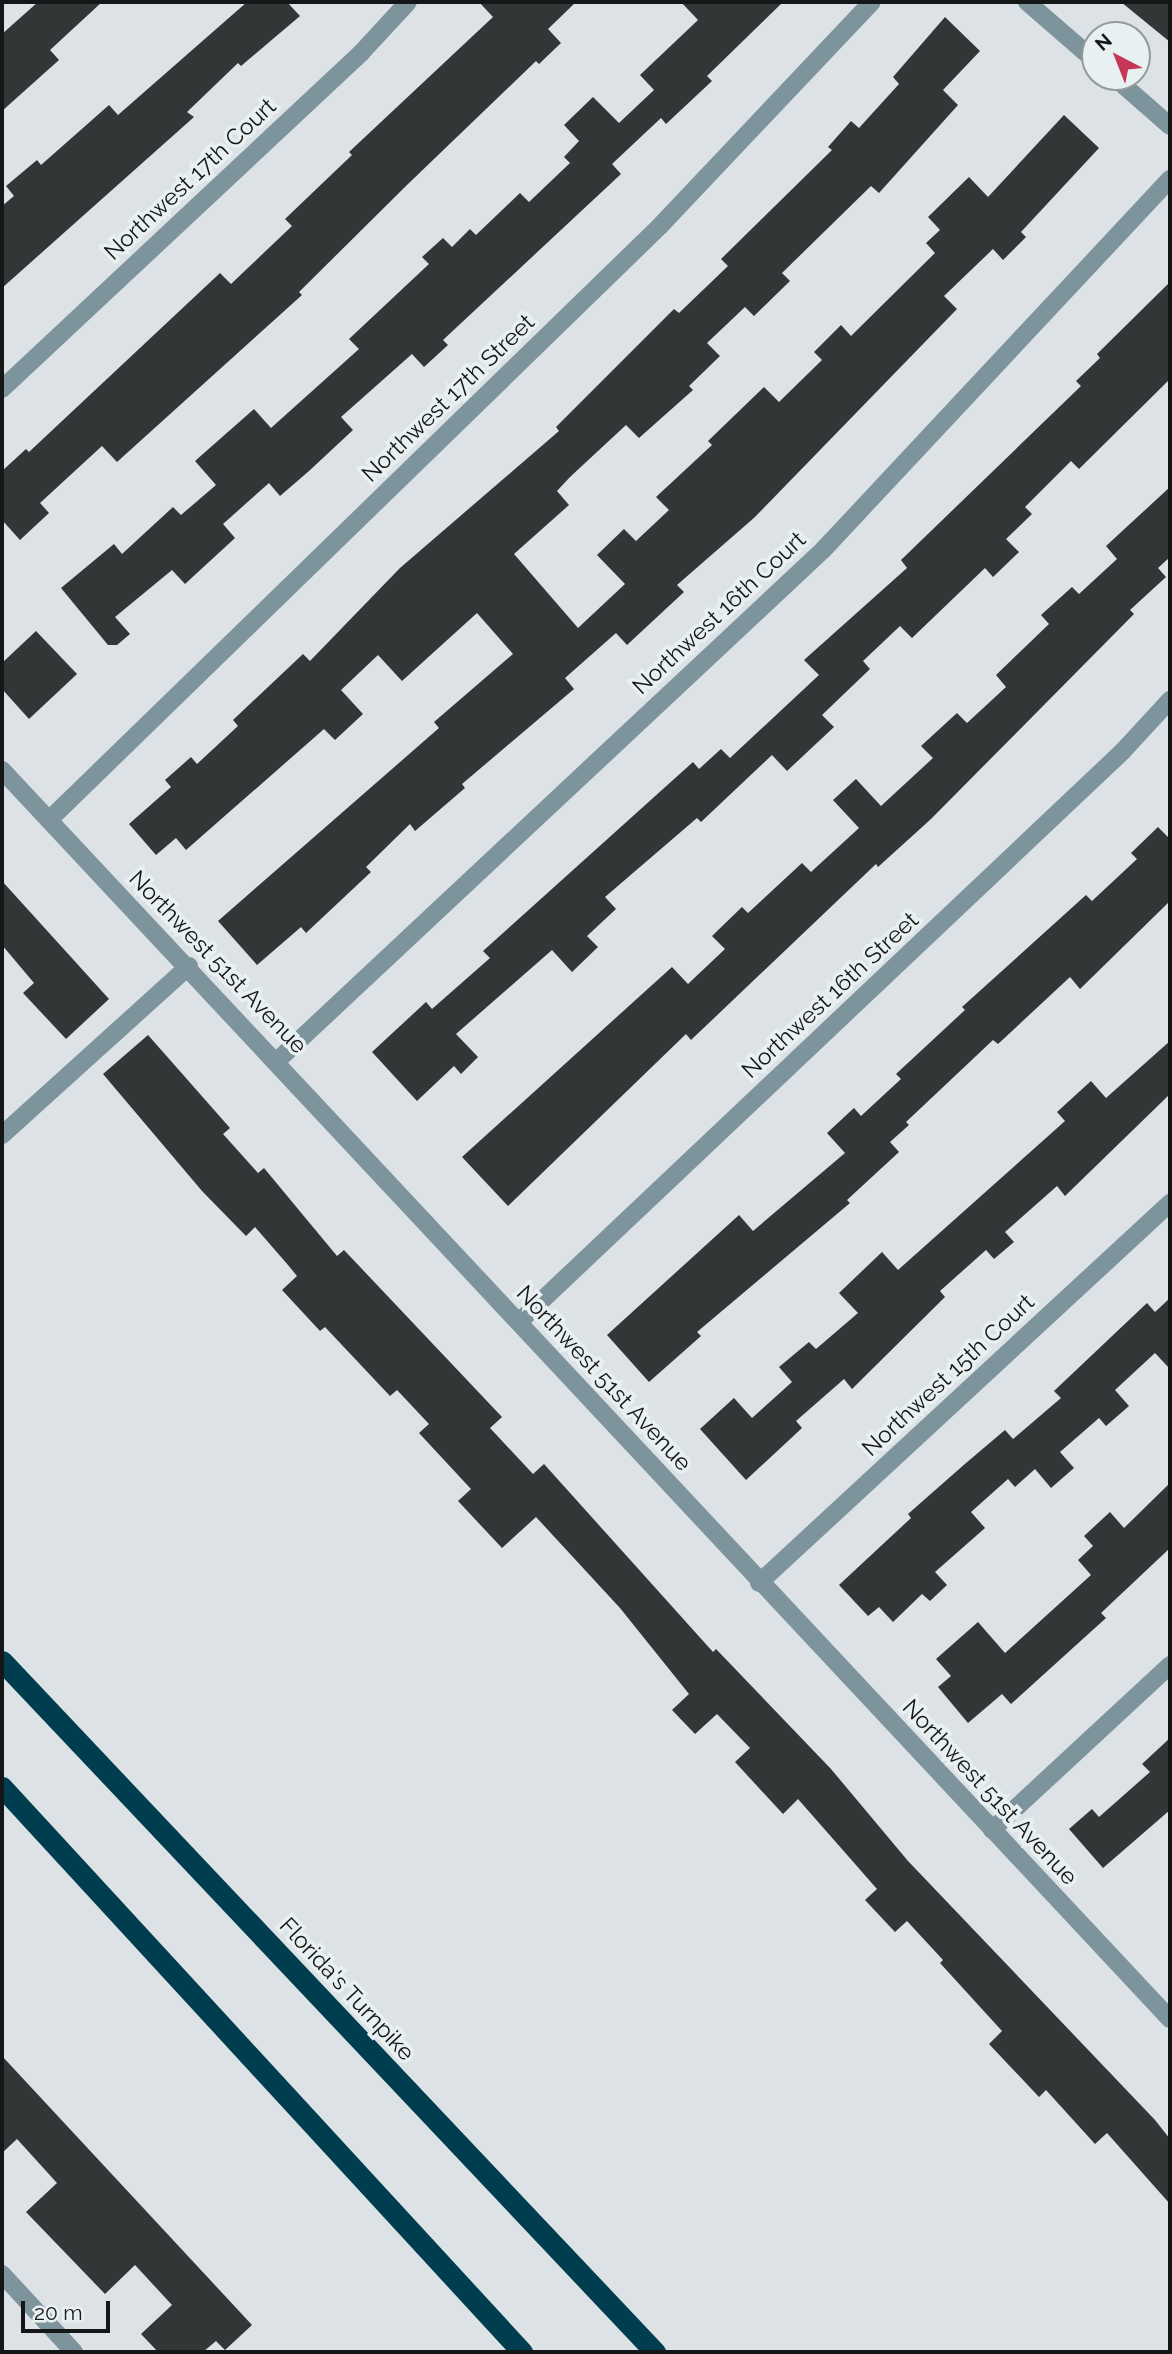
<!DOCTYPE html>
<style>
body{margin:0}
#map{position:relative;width:1172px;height:2354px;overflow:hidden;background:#dce2e5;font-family:Raleway,sans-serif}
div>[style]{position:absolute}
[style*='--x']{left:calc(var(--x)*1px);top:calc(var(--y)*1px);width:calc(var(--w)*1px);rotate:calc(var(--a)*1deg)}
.building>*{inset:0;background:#313637}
.minor>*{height:18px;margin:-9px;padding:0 9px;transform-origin:9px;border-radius:9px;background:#7e949c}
.highway>*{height:21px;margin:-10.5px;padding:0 10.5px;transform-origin:10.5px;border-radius:10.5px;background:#003d4e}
span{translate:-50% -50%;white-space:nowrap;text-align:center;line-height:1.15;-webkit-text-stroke:7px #e9f0f2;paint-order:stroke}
.street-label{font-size:23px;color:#141617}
.frame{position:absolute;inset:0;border:4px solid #141617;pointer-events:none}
.north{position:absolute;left:1081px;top:21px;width:70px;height:70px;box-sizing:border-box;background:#e9f0f2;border:2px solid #94999a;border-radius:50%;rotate:318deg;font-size:19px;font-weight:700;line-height:28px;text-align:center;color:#141617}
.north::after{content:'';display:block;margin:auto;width:24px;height:32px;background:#c63655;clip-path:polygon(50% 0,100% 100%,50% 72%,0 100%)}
.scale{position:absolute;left:21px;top:2301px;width:89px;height:32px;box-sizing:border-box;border:4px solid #141617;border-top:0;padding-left:9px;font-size:21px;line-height:24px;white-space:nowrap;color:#141617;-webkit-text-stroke:5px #e9f0f2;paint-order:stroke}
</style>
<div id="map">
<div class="building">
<i style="clip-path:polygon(38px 2px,102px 2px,50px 50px,59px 60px,2px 111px,2px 34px)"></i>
<i style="clip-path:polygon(247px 2px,287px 2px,300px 16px,241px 66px,238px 63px,187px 112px,194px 117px,2px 288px,2px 206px,14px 196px,6px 186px,37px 160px,41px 165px,109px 105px,118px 115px)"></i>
<i style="clip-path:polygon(479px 2px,576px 2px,548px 29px,561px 43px,539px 64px,536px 61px,408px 184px,299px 292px,302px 295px,117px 462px,102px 446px,40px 503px,49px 513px,20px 540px,2px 520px,2px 471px,26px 449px,29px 452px,220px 273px,231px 284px,292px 226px,285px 219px,352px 155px,349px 152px,493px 17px)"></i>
<i style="clip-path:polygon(681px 2px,783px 2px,707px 76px,712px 81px,666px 124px,661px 118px,612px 164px,621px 174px,443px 340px,448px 345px,424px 367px,412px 354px,341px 417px,353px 430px,309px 471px,280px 496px,269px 483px,223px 524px,235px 538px,185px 584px,172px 570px,115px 617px,130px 634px,117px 645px,108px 645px,61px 588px,114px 544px,122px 554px,173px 507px,181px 515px,216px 485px,195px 461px,254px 409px,271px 428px,359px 349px,349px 339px,429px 264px,422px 257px,443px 238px,452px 247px,470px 229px,476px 235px,520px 193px,529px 202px,570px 163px,564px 157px,579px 141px,564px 125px,593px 97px,619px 123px,654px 90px,640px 75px,698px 20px)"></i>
<i style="clip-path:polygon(1121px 2px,1170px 2px,1170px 42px)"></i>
<i style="clip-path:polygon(945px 17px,980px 51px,943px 90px,958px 105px,879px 193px,871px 186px,782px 273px,790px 281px,754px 316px,745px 307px,707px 343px,720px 356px,689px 386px,693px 390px,639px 438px,626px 425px,570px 477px,557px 491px,569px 505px,514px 554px,578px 628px,625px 584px,597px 555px,624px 529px,636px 541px,669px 510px,656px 497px,712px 445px,708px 441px,764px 387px,779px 402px,822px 360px,814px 352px,841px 325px,851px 336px,935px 253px,926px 243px,940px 230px,928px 217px,969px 177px,988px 197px,1064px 115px,1099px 148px,1021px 232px,1026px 237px,1003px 260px,993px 249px,944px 296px,957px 309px,755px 517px,677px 585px,684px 592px,627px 645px,616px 633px,565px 678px,574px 689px,462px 784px,465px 788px,415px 831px,410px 824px,366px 867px,371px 872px,306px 933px,301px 927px,257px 965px,218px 921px,439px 728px,434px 722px,513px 654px,477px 613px,402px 681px,378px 655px,341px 690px,363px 714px,335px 740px,324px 729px,186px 850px,176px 838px,156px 855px,129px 824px,171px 787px,165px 780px,191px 757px,197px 764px,238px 726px,233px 720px,303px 654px,310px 661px,400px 568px,559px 431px,556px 427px,674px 309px,679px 313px,728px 266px,721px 259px,832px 150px,828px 147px,851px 121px,859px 128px,899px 84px,893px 77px)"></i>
<i style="clip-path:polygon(1170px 282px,1170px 379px,1079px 469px,1071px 461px,1025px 507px,1032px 514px,1006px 539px,1019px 552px,993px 577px,985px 568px,912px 638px,900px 626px,863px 661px,870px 669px,822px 715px,834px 727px,787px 771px,772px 755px,701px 822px,697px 818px,605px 897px,616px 909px,587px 936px,598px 947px,572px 972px,552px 950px,456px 1034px,478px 1057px,461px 1074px,454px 1066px,417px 1101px,372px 1052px,426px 1002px,432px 1009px,490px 958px,483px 951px,693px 762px,699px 769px,721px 749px,730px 758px,819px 675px,804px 660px,907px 568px,901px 560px,1081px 386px,1076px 381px,1100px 358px,1097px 354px)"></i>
<i style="clip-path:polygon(1170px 487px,1170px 557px,1158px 568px,1166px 577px,1130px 610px,1134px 614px,931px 819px,878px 867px,876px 864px,691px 1040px,686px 1034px,508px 1206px,462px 1157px,672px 967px,688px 984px,725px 949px,712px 936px,742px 907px,748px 913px,802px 863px,811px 872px,859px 828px,833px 800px,856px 779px,881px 806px,933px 758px,921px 746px,957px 713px,967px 723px,1006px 687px,996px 675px,1049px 624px,1041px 615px,1072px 587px,1079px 594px,1117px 559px,1106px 546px)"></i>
<i style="clip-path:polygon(36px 631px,77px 674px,29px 719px,2px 689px,2px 663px)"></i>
<i style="clip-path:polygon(1158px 827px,1170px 839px,1170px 901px,1080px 989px,1070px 977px,998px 1044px,993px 1040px,906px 1122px,909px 1125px,890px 1142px,899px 1152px,847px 1200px,850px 1203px,697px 1332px,701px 1336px,649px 1382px,607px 1335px,739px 1215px,753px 1231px,845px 1153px,827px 1133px,854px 1108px,861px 1116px,901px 1079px,896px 1074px,965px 1010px,962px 1007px,1086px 895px,1092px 901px,1137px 859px,1131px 853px)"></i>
<i style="clip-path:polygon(2px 881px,109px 999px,66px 1039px,23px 993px,34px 983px,2px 945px)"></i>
<i style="clip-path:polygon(148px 1035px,230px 1128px,223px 1134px,258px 1173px,264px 1168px,337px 1256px,344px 1250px,502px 1417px,490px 1428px,533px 1474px,544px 1464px,713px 1652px,716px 1649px,831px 1769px,908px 1861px,1155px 2120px,1170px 2139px,1170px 2204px,1107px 2133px,1095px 2144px,1046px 2090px,1039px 2097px,989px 2044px,1002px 2031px,940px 1963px,943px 1960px,907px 1921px,895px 1932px,865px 1900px,877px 1889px,798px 1799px,783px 1814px,735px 1762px,750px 1748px,717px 1714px,695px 1734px,672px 1710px,689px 1694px,620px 1608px,536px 1517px,502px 1548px,458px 1501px,471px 1489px,419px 1433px,429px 1424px,397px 1390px,390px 1396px,325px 1327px,320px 1331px,282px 1290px,297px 1276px,288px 1265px,255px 1227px,246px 1236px,202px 1191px,103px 1074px)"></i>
<i style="clip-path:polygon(1170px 1041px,1170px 1094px,1065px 1196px,1057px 1186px,1005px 1232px,1014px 1242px,994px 1259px,986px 1250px,940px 1291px,945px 1297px,852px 1389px,844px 1379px,796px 1421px,802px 1428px,746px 1480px,700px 1429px,734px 1398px,752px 1418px,792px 1382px,779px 1367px,809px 1342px,816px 1349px,858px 1313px,839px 1293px,882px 1252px,898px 1270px,1065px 1121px,1057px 1112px,1091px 1081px,1106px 1098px)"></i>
<i style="clip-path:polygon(1170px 1298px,1170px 1369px,1155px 1353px,1115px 1390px,1129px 1406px,1106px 1426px,1099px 1418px,1060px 1452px,1074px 1468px,1051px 1488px,1035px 1469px,1015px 1487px,1008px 1479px,971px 1512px,985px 1528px,935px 1572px,947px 1585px,930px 1601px,922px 1594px,893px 1622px,879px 1607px,868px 1616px,839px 1585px,911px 1518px,908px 1514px,966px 1463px,1005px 1430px,1013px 1439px,1061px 1398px,1054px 1391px,1147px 1303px,1155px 1312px)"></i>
<i style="clip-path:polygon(1170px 1483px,1170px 1548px,1101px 1613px,1106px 1618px,1011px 1704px,1002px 1694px,968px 1723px,938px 1687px,951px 1676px,936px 1659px,978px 1622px,1005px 1653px,1091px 1575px,1078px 1560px,1093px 1546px,1084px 1536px,1110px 1512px,1124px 1528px)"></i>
<i style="clip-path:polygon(1170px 1738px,1170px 1810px,1103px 1868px,1069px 1829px,1092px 1809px,1099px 1817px,1150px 1772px,1142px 1764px)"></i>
<i style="clip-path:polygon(2px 2056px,252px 2325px,225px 2350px,216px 2341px,203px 2352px,158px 2352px,141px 2334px,172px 2305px,135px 2265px,105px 2294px,26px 2212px,57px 2183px,17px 2139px,2px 2153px)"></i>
</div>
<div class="minor">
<i style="--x:1027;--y:2;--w:90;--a:40.9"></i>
<i style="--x:1114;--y:77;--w:74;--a:41.2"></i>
<i style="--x:2;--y:389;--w:492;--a:-43.1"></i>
<i style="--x:361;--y:53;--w:69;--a:-47.3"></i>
<i style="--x:2;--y:770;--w:1710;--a:46.92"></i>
<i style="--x:49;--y:820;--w:852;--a:-44.19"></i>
<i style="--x:660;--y:226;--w:308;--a:-46.6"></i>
<i style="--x:278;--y:1060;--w:746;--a:-43.1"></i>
<i style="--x:823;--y:550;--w:508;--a:-46.91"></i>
<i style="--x:2;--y:1135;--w:252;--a:-42.1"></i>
<i style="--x:519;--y:1322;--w:830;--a:-43.39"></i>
<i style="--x:1122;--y:752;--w:71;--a:-47.3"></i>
<i style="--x:759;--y:1583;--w:560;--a:-42.76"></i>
<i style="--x:992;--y:1830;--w:243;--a:-42.8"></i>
<i style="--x:2;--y:2274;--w:106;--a:47.3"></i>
</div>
<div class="highway">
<i style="--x:2;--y:1661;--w:951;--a:46.62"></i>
<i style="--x:2;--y:1787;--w:768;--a:47.37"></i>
</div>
<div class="street-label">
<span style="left:190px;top:179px;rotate:-43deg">Northwest 17th Court</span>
<span style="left:448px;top:398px;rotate:-44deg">Northwest 17th Street</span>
<span style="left:719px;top:613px;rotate:-43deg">Northwest 16th Court</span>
<span style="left:218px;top:962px;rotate:46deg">Northwest 51st Avenue</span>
<span style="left:830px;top:995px;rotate:-43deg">Northwest 16th Street</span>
<span style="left:948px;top:1375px;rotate:-43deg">Northwest 15th Court</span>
<span style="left:604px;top:1378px;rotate:47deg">Northwest 51st Avenue</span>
<span style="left:990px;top:1792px;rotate:47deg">Northwest 51st Avenue</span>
<span style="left:347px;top:1989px;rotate:47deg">Florida's Turnpike</span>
</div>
<div class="frame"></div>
<div class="north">N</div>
<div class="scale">20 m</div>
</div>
